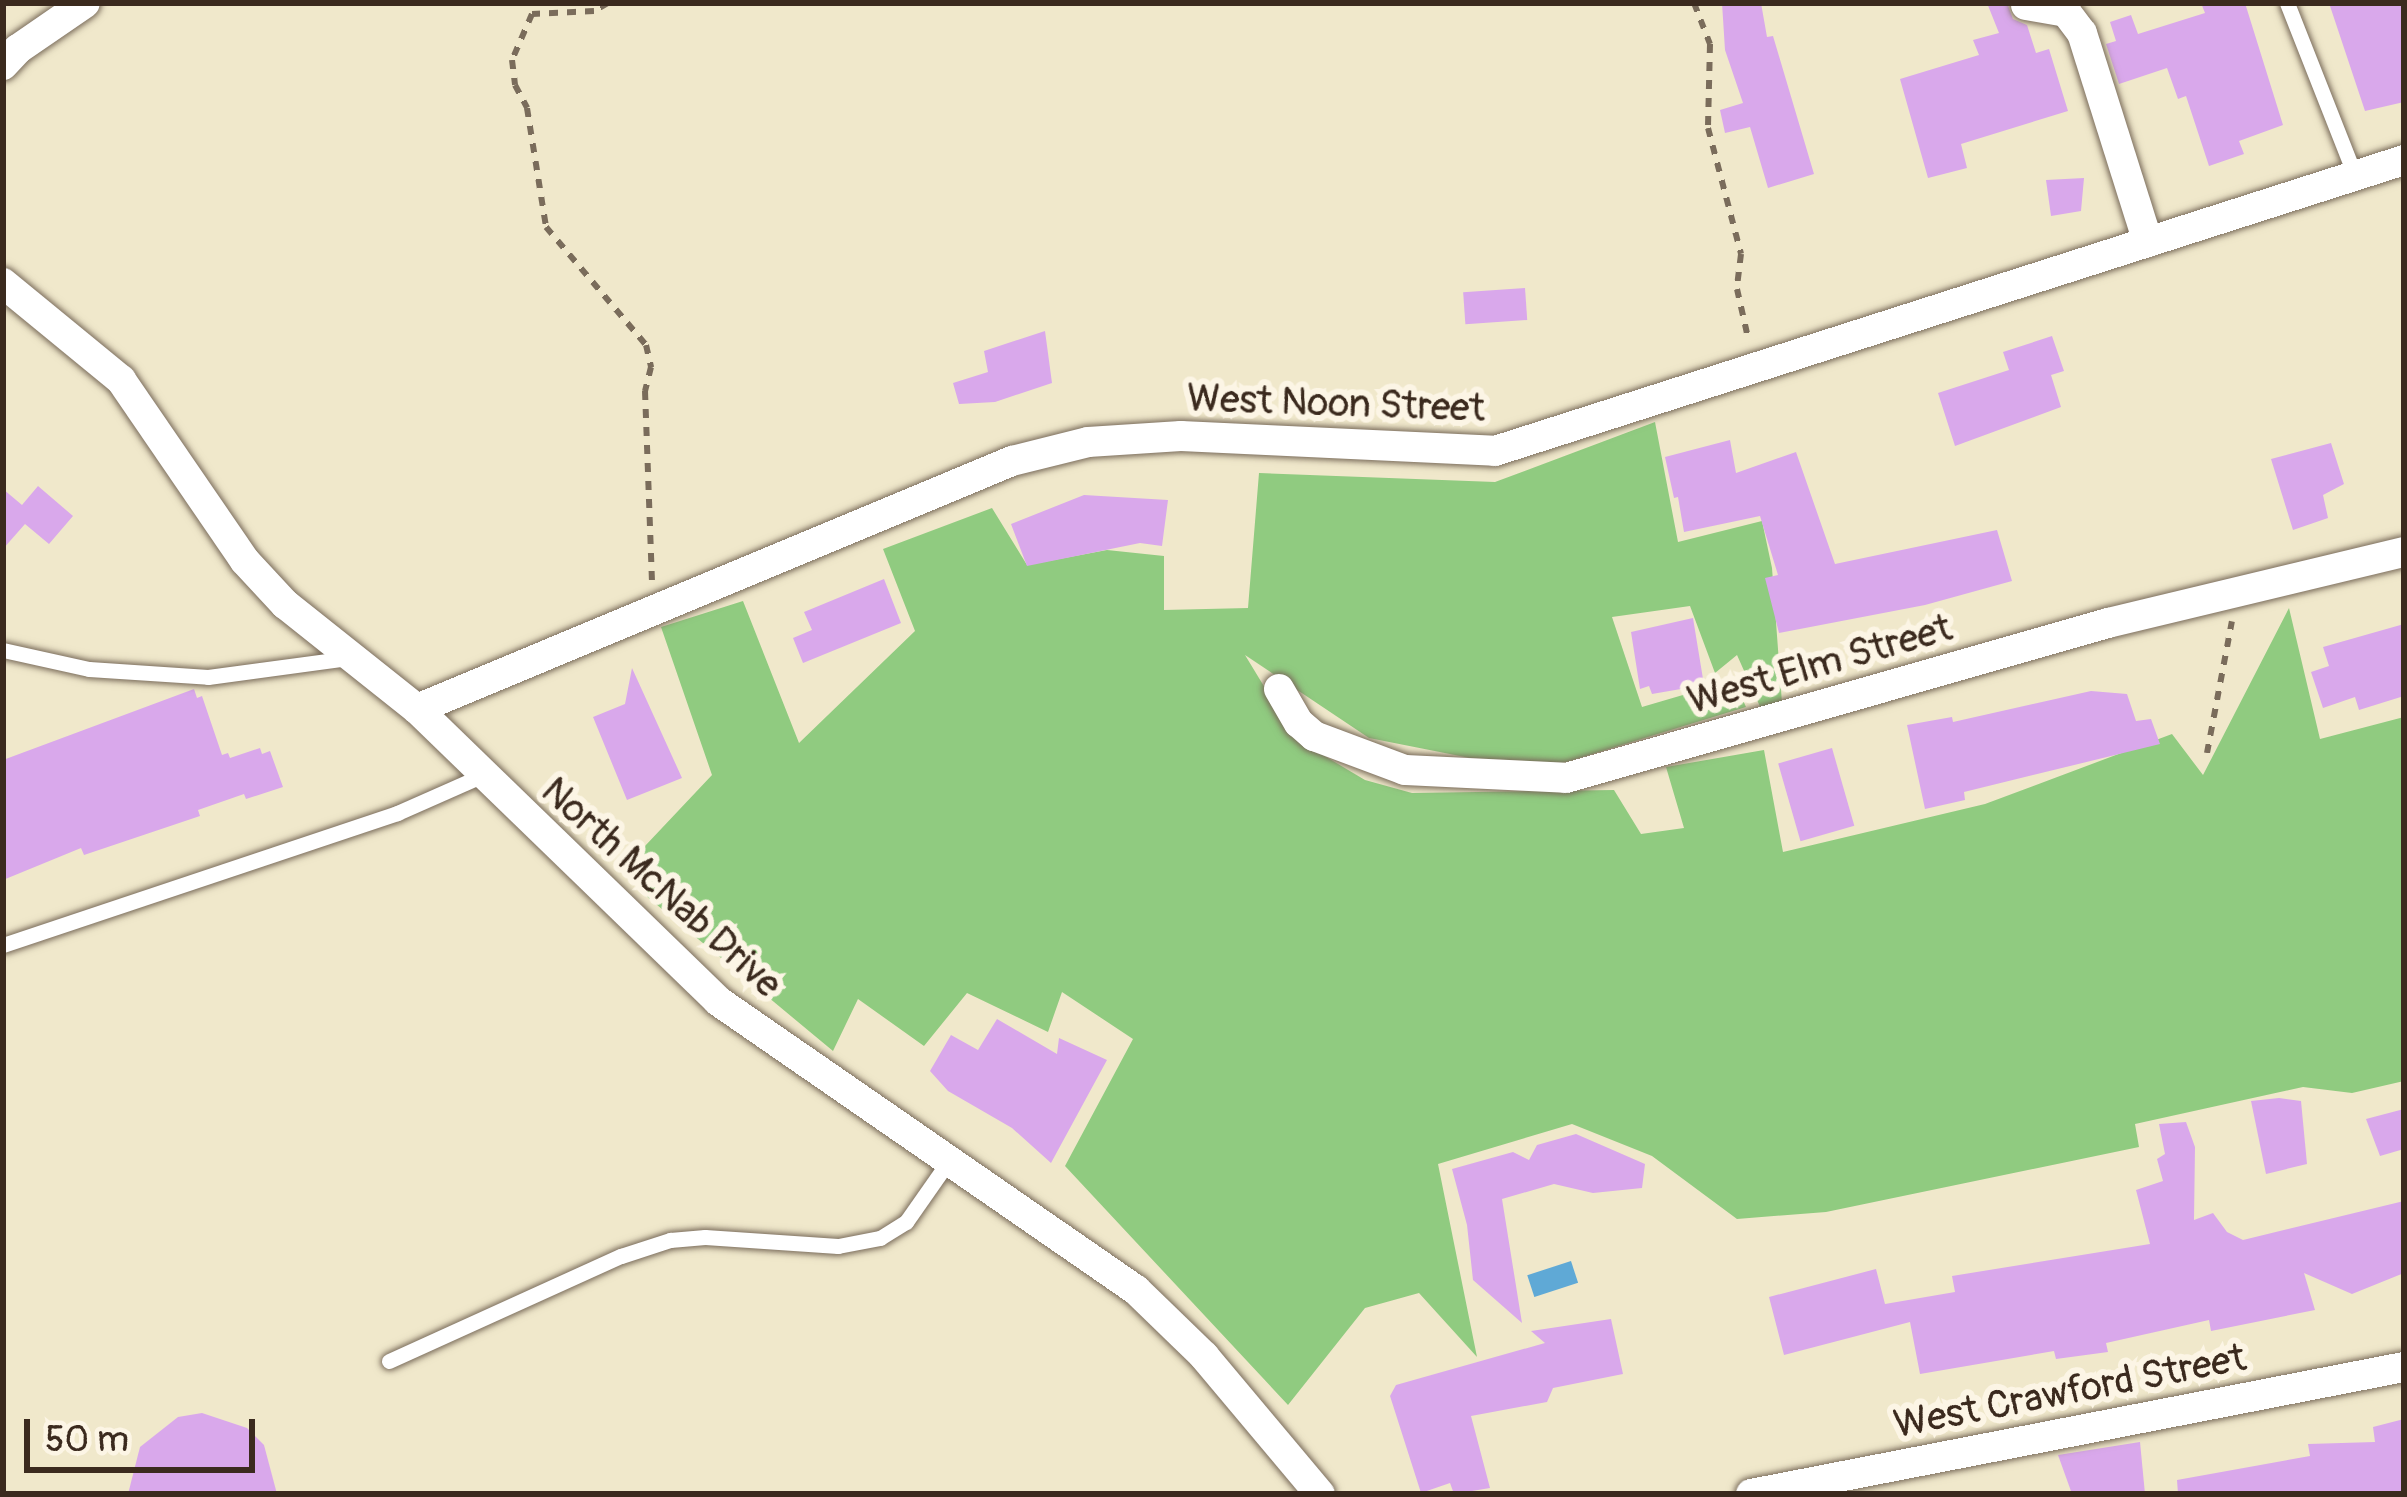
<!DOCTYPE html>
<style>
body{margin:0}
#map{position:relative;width:2407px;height:1497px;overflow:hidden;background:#f0e8cb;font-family:Pangolin,sans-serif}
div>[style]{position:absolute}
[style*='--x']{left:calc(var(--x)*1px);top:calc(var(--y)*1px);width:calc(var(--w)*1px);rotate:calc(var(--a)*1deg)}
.green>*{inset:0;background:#90cb80}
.water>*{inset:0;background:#5fa9d6;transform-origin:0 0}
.building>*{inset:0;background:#d9a8eb;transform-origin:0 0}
.path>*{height:6px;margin-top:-3px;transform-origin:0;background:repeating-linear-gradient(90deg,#7a6c5b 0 9px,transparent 0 18px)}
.roads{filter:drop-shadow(0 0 3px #7a6c5b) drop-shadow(0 0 3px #7a6c5b)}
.lane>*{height:15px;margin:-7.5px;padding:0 7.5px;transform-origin:7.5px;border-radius:7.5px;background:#fff}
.street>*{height:30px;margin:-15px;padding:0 15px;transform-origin:15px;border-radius:15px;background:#fff}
span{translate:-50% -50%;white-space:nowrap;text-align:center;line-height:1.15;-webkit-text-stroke:12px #fcf5e5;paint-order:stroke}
.street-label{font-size:39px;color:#3b2a1e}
.frame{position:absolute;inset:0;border:6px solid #3b2a1e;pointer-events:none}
.scale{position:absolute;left:24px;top:1419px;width:231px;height:54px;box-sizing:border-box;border:6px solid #3b2a1e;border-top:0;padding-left:15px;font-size:36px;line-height:42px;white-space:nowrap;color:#3b2a1e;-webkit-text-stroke:9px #fcf5e5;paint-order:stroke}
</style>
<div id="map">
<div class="green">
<i style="clip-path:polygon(1655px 422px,1678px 542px,1762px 521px,1772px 568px,1782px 703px,1762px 711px,1737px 655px,1715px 673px,1690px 606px,1612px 617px,1642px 707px,1734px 680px,1746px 707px,1563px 763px,1470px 758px,1369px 738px,1245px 655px,1296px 739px,1365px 780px,1412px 793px,1614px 790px,1641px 834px,1684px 828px,1666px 767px,1764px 750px,1783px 852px,1985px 804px,2172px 734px,2203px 775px,2289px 608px,2320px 739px,2404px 717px,2404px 1081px,2352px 1093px,2303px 1087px,2135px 1124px,2139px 1147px,1826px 1212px,1737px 1219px,1652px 1156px,1572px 1124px,1438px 1164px,1477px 1357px,1419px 1293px,1365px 1308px,1288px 1405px,1065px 1166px,1133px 1039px,1062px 992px,1048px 1032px,967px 993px,924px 1046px,858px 999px,833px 1051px,639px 890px,645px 846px,712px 775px,661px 627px,743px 601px,799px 743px,915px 631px,883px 549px,992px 508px,1027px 565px,1107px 550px,1164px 556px,1164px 610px,1248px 608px,1259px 473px,1495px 482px)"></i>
</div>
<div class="water">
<i style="left:1571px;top:1261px;width:23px;height:46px;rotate:72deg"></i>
</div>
<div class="building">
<i style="clip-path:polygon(1722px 3px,1761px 3px,1767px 37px,1773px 36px,1814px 174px,1768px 188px,1750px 127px,1725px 133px,1720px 110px,1743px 103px,1725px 50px)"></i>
<i style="clip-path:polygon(1987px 3px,2007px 3px,2013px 19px,2027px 25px,2036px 53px,2049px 49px,2068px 111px,1961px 144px,1967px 168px,1928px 178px,1900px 79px,1979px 55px,1973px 40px,1999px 33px)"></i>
<i style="clip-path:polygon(2201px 3px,2245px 3px,2283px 125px,2239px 141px,2244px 154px,2209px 166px,2186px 96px,2178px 99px,2167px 68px,2119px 84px,2106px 44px,2116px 41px,2110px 22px,2131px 15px,2138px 34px,2205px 13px)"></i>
<i style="clip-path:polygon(2329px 3px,2404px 3px,2404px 102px,2365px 111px)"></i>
<i style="clip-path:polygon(2084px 178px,2081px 211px,2051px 216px,2046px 180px)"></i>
<i style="left:1525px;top:288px;width:32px;height:62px;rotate:86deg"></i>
<i style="clip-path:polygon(1045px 331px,1052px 383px,995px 402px,959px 404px,953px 383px,988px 372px,984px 351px)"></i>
<i style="clip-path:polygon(2052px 336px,2064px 371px,2051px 375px,2061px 407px,1955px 446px,1938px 393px,2009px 370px,2003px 352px)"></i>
<i style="clip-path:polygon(1730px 440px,1736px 473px,1796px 452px,1835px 564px,1997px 530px,2012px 581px,1925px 605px,1779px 633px,1765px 578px,1778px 575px,1760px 516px,1684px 532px,1678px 497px,1674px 498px,1665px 457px)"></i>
<i style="clip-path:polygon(2331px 443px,2344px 484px,2323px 495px,2328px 518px,2293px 530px,2271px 459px)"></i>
<i style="clip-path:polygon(38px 486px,73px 516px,49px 544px,25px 524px,3px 549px,3px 489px,22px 505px)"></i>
<i style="clip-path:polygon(1084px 495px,1168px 500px,1162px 546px,1140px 543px,1027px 566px,1011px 524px)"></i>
<i style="clip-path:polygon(884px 579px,901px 623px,803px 663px,793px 638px,812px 630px,804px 612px)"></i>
<i style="clip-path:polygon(1693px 618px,1704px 685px,1652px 694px,1649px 686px,1640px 689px,1631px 632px)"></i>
<i style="clip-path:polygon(2404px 624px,2404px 696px,2359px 710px,2355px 697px,2323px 708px,2311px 672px,2329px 666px,2323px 647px)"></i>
<i style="clip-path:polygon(632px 668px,682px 778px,627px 800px,593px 717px,625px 704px)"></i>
<i style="clip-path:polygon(194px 689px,197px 698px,202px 696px,222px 755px,228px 753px,230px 758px,260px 748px,262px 754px,270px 751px,283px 787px,246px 799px,244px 794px,198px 810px,200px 816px,84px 855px,81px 848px,3px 880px,3px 760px)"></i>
<i style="clip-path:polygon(2091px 691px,2127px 694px,2136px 721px,2151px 719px,2160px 744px,1964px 792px,1965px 800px,1925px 809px,1907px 725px,1952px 717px,1953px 722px)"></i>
<i style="left:1832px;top:748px;width:81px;height:56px;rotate:74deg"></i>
<i style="clip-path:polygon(997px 1019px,1057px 1054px,1059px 1038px,1107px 1060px,1051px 1163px,1012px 1128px,948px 1091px,930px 1071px,951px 1035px,978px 1050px)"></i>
<i style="clip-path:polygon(2279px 1098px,2301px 1101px,2307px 1164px,2266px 1174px,2251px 1101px)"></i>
<i style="clip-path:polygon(2404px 1109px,2404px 1149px,2380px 1156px,2366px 1119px)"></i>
<i style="clip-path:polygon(2186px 1122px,2195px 1147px,2194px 1220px,2213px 1213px,2227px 1232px,2243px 1240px,2404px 1201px,2404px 1273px,2352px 1294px,2304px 1273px,2315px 1310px,2211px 1331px,2209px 1320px,2106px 1343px,2108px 1352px,2056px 1359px,2054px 1351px,1920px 1374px,1910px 1322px,1784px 1355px,1769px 1297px,1876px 1269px,1885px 1304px,1955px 1292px,1952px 1276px,2150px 1244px,2136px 1190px,2163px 1181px,2157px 1159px,2165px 1154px,2159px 1124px)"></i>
<i style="clip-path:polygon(1576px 1134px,1645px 1164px,1642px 1188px,1593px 1193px,1554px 1184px,1502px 1199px,1522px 1323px,1473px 1280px,1467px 1225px,1452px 1169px,1513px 1152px,1529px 1160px,1537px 1145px)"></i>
<i style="clip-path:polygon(1611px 1319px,1623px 1374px,1553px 1388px,1547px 1402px,1471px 1416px,1490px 1488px,1454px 1494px,1450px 1483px,1421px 1493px,1390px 1396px,1396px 1385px,1545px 1343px,1531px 1331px)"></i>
<i style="clip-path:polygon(202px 1413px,247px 1428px,264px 1445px,277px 1494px,128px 1494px,140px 1447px,178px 1417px)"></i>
<i style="clip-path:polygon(2404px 1419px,2404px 1494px,2178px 1494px,2177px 1480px,2310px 1456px,2308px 1444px,2375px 1442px,2373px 1427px)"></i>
<i style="clip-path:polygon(2140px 1442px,2145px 1494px,2072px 1494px,2058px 1455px)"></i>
</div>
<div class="path">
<i style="--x:608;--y:3;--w:16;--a:150"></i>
<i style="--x:594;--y:11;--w:62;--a:177.2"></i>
<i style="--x:532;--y:14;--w:50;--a:113.5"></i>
<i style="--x:512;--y:60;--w:25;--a:83"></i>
<i style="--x:515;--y:85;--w:26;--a:62"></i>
<i style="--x:527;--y:108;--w:121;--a:80.9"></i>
<i style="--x:546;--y:227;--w:155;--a:49.7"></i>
<i style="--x:646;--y:345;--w:23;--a:77"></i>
<i style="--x:651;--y:367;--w:25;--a:104"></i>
<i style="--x:645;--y:391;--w:191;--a:87.9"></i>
<i style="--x:1694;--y:3;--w:44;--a:68.7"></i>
<i style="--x:1710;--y:44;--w:84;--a:91.4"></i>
<i style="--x:1708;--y:128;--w:130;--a:75.3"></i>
<i style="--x:1741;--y:254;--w:35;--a:97"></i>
<i style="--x:1737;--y:289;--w:50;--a:77.3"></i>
<i style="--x:2207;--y:753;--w:134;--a:-79.3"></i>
</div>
<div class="roads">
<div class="lane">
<i style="--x:2287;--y:3;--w:186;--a:68.5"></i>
<i style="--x:3;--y:650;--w:88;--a:12.5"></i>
<i style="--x:89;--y:669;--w:119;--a:3.8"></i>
<i style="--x:208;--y:677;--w:141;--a:-7.7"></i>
<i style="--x:3;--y:945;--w:416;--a:-18.5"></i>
<i style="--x:397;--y:813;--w:92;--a:-23.8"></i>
<i style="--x:389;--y:1361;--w:255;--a:-24.4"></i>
<i style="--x:621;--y:1256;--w:52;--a:-18.1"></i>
<i style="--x:670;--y:1240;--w:35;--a:-5"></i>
<i style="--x:705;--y:1237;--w:133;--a:3.9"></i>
<i style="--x:838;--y:1246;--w:43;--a:-10.8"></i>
<i style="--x:880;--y:1238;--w:31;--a:-32"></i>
<i style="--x:906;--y:1222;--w:73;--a:-55"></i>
</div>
<div class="street">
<i style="--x:2026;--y:5;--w:41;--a:9.9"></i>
<i style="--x:2066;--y:12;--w:26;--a:53"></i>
<i style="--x:2082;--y:33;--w:219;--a:72.5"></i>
<i style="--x:3;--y:65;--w:22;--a:-47"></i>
<i style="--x:18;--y:49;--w:81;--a:-34.5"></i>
<i style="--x:3;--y:283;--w:153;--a:39.4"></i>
<i style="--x:121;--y:380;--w:219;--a:55.6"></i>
<i style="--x:245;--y:561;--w:59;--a:47.1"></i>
<i style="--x:285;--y:604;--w:169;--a:38.5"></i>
<i style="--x:417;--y:709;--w:419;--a:44.1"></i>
<i style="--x:718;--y:1001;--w:508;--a:34.66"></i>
<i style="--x:1136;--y:1290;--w:95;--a:44.1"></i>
<i style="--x:1204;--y:1356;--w:180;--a:50"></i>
<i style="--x:1279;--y:689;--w:39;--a:60"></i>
<i style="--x:1299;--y:723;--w:20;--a:41"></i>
<i style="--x:1314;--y:736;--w:97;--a:20.5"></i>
<i style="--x:1405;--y:770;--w:161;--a:2.8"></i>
<i style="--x:1566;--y:778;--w:564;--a:-15.96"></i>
<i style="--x:2108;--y:623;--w:304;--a:-13.5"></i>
<i style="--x:417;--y:709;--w:645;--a:-22.63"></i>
<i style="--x:1012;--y:461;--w:78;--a:-14"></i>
<i style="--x:1088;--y:442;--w:93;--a:-3.7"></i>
<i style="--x:1181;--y:436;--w:314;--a:2.7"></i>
<i style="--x:1495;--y:451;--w:954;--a:-17.75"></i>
<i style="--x:1751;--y:1494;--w:665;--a:-11.01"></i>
</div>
</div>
<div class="street-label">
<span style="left:1336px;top:404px;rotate:2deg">West Noon Street</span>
<span style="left:1820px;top:665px;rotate:-16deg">West Elm Street</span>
<span style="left:661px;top:888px;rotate:42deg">North McNab Drive</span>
<span style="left:2070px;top:1392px;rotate:-11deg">West Crawford Street</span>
</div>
<div class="frame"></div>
<div class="scale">50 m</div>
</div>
